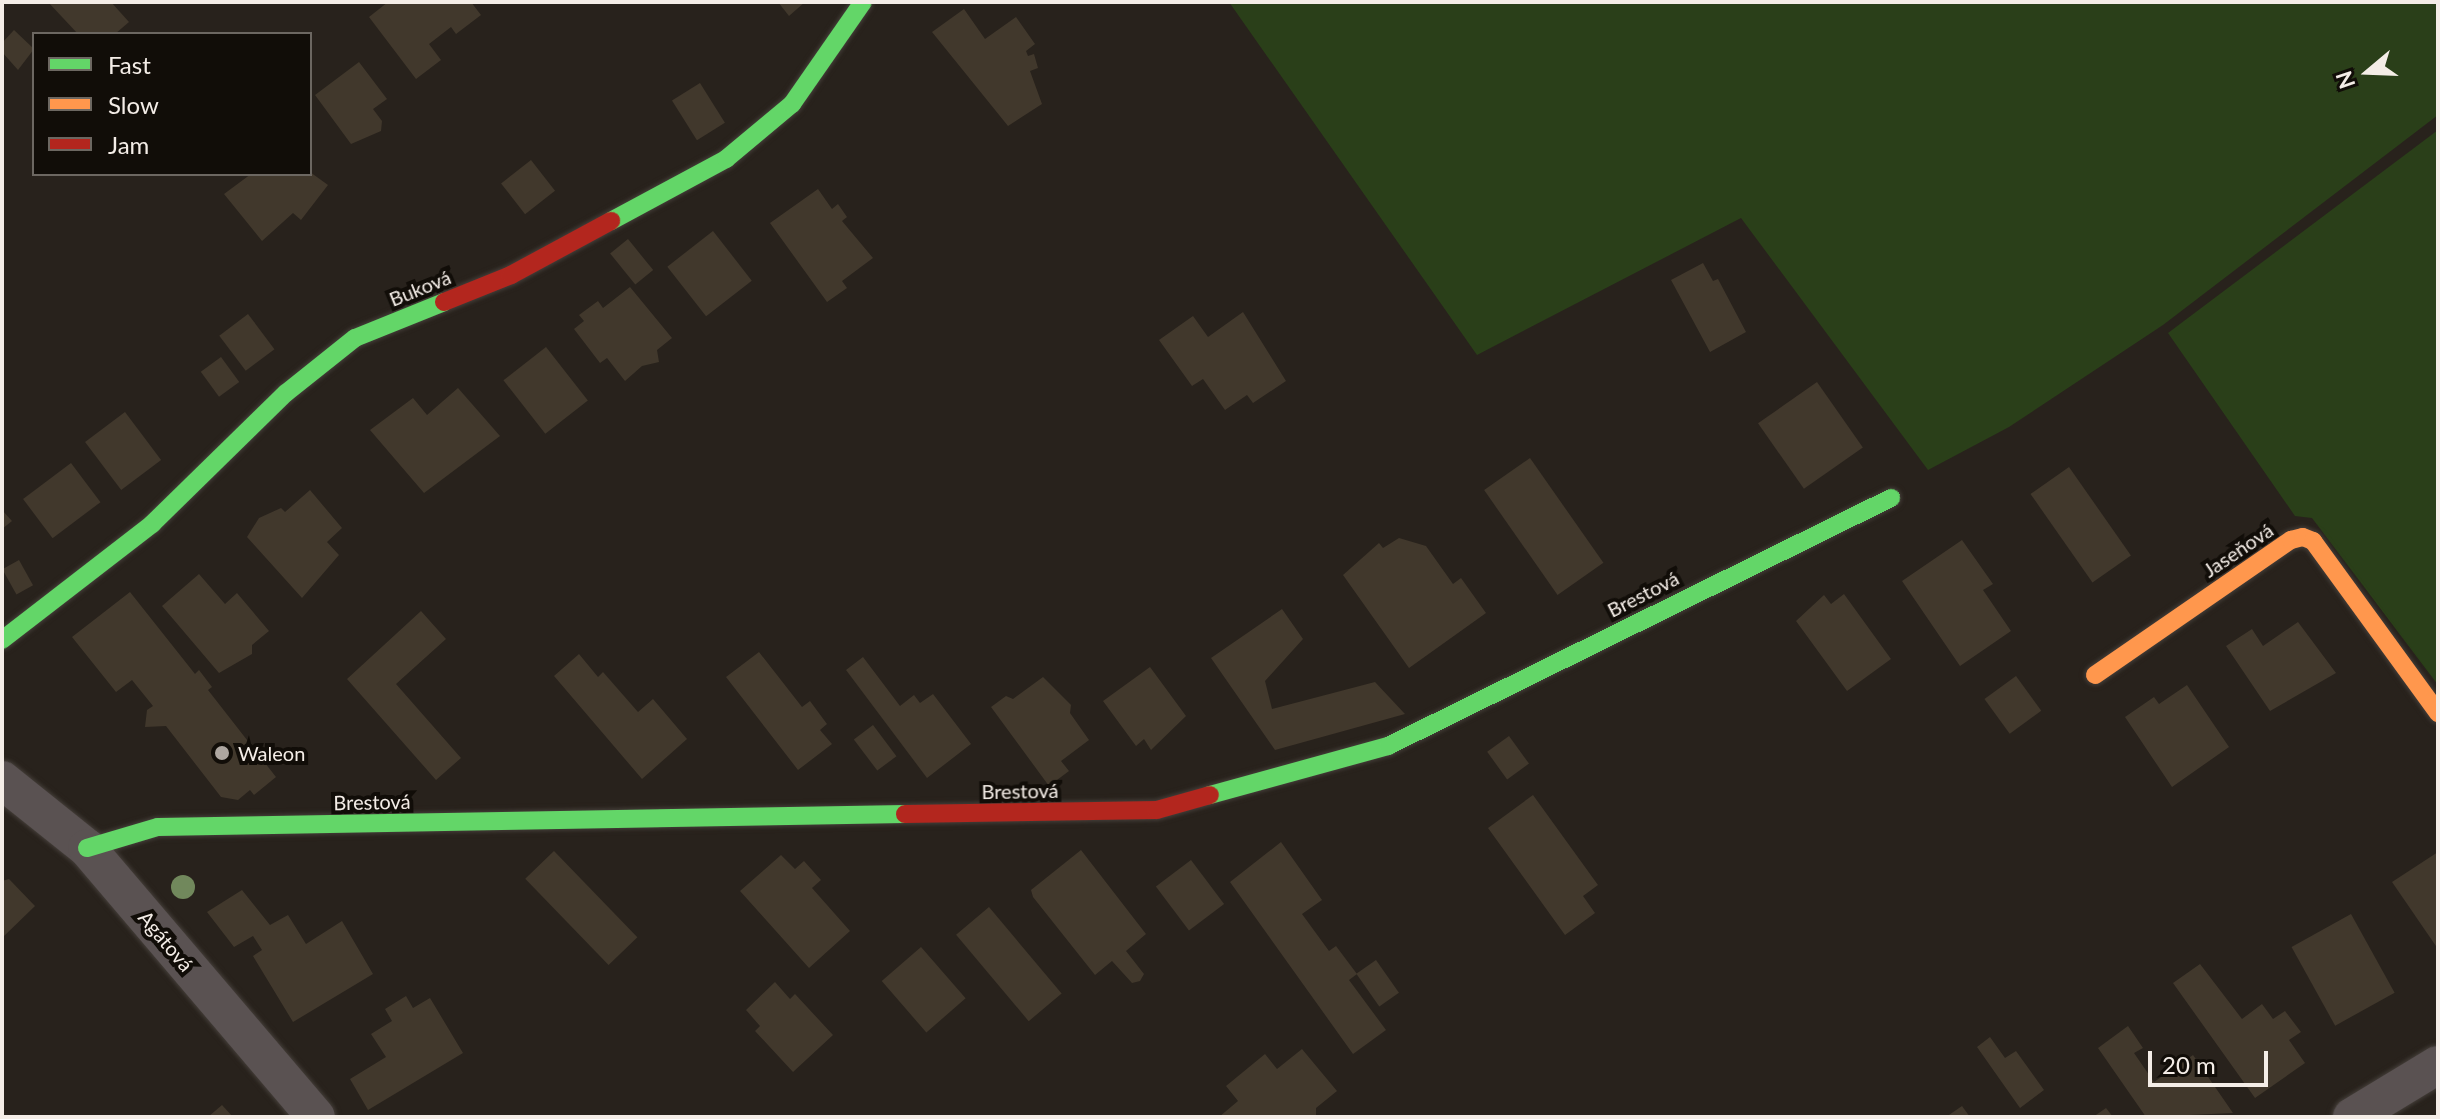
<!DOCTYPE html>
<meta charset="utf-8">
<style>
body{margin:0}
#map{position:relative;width:2440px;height:1119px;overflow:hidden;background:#28221c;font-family:Lato,sans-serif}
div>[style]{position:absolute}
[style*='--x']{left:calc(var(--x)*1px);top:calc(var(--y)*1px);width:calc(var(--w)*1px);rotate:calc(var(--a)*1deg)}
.green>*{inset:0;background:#2a3f19}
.building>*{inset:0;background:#41382c;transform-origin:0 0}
.roads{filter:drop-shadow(0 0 2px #443e39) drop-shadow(0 0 2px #443e39)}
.street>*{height:38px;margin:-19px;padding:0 19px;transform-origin:19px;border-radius:19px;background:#5a5252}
.fast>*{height:18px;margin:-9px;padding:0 9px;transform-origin:9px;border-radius:9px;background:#63d668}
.slow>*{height:18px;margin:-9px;padding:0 9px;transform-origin:9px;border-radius:9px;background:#ff974d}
.jam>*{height:18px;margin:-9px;padding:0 9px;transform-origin:9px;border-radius:9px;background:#b3261e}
.trees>*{width:24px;height:24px;margin:-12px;border-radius:50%;background:#71885c}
.dots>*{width:22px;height:22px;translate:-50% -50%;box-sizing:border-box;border:4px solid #110d08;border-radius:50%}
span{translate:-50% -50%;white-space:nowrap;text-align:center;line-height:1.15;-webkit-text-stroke:8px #110d08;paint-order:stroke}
.street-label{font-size:20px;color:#f4ede7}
.poi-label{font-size:20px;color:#f4ede7}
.left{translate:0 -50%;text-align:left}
.frame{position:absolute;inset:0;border:4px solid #f4ede7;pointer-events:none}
.legend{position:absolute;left:32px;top:32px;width:280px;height:144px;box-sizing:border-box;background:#110d08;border:2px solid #6c6761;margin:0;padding:10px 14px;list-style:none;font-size:24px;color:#f4ede7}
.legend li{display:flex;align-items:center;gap:16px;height:40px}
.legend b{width:40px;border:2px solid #6c6761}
.north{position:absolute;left:2328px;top:32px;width:80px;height:80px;-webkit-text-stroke:6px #110d08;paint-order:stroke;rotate:251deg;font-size:22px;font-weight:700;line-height:32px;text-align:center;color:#f4ede7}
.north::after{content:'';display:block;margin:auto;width:28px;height:36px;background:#f4ede7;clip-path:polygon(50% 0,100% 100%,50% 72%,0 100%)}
.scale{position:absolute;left:2148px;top:1051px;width:120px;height:36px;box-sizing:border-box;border:4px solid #f4ede7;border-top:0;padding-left:10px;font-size:24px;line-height:28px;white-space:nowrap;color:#f4ede7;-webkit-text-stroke:6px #110d08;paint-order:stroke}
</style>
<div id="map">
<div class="green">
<i style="clip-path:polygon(1229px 2px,2438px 2px,2438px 115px,2163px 325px,2009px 427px,1928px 470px,1741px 218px,1477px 355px)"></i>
<i style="clip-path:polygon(2438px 130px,2438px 685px,2312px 518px,2295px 516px,2168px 333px)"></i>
</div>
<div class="building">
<i style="clip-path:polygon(48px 2px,111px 2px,129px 22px,115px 34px,78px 34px)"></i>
<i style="clip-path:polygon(388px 2px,471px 2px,481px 15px,456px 34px,451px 27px,429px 44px,441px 60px,416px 79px,369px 17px)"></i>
<i style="clip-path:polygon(778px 2px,805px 2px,789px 16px)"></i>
<i style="clip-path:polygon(964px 9px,985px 39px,1016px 17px,1035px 44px,1026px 51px,1028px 56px,1034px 54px,1038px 68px,1030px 71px,1042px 104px,1008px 126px,932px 32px)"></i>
<i style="clip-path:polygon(14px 30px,34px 49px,18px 70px,2px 52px,2px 43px)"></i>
<i style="clip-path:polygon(359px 62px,387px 99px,373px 109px,382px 121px,381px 131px,351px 144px,315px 95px)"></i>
<i style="left:700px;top:83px;width:47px;height:33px;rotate:58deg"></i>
<i style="left:531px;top:160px;width:39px;height:38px;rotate:52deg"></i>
<i style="clip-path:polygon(310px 172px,328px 185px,301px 220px,293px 213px,262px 241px,224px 194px,251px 174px)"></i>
<i style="clip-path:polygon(818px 189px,832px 209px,838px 204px,847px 217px,842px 221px,873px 258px,842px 281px,847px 288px,827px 302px,770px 223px)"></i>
<i style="left:713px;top:231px;width:63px;height:58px;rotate:52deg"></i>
<i style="left:628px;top:239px;width:40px;height:23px;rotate:51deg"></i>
<i style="clip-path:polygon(1703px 263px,1713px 281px,1718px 279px,1746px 332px,1710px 352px,1671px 280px)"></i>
<i style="clip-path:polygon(630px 287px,672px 338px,657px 350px,659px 362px,642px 366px,625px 381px,607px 358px,600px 363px,574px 329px,584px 321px,579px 315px,598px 301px,603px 308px)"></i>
<i style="clip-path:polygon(1243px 312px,1286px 381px,1253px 403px,1247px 395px,1225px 410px,1203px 379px,1192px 386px,1159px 340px,1193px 316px,1208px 337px)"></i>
<i style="left:248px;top:314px;width:44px;height:36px;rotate:53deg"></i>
<i style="left:546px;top:347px;width:68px;height:54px;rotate:52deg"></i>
<i style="left:221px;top:357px;width:31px;height:25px;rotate:54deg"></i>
<i style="left:1817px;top:382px;width:80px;height:72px;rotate:55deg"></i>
<i style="clip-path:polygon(458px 388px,500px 436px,424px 493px,370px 430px,413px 398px,427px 415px)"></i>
<i style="left:125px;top:412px;width:60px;height:50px;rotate:53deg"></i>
<i style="left:1530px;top:458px;width:128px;height:56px;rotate:55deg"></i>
<i style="left:71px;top:463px;width:49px;height:60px;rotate:53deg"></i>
<i style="left:2069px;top:467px;width:108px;height:47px;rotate:55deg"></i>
<i style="clip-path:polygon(310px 490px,342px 528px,327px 542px,339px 555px,302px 598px,247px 537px,259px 518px,281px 508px,285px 512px)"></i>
<i style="clip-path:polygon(2px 510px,12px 521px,2px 529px)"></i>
<i style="clip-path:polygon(1399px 538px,1426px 546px,1453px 584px,1461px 578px,1486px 613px,1409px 668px,1343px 575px,1379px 543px,1383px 548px)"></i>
<i style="clip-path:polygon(1962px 540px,1993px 584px,1983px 590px,2011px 631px,1960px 666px,1902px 581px)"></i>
<i style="left:19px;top:560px;width:29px;height:19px;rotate:61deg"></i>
<i style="clip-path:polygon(199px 574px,225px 604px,237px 593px,269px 631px,252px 645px,252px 654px,219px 673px,162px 606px)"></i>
<i style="clip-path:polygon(130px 592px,195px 674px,199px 670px,212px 687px,208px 690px,276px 777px,254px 795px,250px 790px,238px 800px,221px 797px,166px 726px,145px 727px,147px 710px,153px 706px,132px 680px,116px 692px,72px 637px)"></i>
<i style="clip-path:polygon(1844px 594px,1891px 659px,1847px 691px,1796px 621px,1824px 595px,1831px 604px)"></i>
<i style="clip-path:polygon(1282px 609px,1303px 639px,1265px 681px,1272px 709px,1375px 682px,1405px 714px,1275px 750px,1211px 658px)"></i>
<i style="clip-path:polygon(421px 611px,446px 639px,396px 684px,461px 758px,436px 780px,347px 679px)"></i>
<i style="clip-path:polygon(2298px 622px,2336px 673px,2270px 711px,2226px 646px,2252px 629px,2263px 646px)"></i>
<i style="clip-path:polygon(759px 652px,802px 707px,810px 701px,827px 724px,820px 730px,832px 744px,798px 770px,726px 677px)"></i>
<i style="clip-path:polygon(579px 654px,598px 677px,603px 672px,638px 712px,653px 699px,687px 739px,642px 779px,554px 676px)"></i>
<i style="clip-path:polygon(863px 657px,900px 706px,914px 695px,920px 703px,933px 694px,971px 744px,927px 778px,846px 670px)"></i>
<i style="clip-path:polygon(1150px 667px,1186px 716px,1151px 750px,1144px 739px,1136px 746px,1103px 701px)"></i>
<i style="left:2016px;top:676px;width:43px;height:39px;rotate:54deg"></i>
<i style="clip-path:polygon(1043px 677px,1071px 705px,1070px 713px,1089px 740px,1061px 761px,1069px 771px,1049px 786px,991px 707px,1006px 696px,1013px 699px)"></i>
<i style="clip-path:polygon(2187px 685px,2229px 747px,2172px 787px,2125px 717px,2154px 697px,2159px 704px)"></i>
<i style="left:873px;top:725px;width:39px;height:24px;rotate:53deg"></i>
<i style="left:1509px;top:736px;width:34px;height:27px;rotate:54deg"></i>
<i style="clip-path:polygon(1533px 795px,1598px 885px,1583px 896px,1595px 913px,1565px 935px,1488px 828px)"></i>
<i style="clip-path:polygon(1281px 842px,1322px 900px,1302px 914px,1329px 951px,1336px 946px,1357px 974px,1349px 980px,1386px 1030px,1353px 1054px,1230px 882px)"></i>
<i style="clip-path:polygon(1081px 850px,1146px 934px,1126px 951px,1144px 974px,1140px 981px,1132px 983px,1112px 961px,1095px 975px,1033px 897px,1031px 890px)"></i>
<i style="left:554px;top:851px;width:120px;height:40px;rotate:46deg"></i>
<i style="clip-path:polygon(2438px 852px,2438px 949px,2392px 882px)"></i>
<i style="clip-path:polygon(781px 855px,795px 869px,804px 861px,821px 880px,812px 888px,850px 931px,809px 968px,740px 891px)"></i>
<i style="left:1191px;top:860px;width:55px;height:44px;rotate:53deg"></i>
<i style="clip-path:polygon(9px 879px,35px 906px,2px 938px,2px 881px)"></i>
<i style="clip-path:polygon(242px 890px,270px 925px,288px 915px,306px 944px,342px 921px,373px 974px,293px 1022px,253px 956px,262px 950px,253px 936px,234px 947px,207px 912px)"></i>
<i style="left:989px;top:907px;width:113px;height:43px;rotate:50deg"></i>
<i style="left:2351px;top:914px;width:90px;height:68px;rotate:61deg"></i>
<i style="left:921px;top:947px;width:68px;height:52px;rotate:49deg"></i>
<i style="left:1376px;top:960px;width:40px;height:24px;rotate:55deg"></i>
<i style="clip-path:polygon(2200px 964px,2242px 1019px,2262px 1004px,2273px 1019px,2285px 1011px,2301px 1032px,2289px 1040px,2305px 1063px,2255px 1098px,2173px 983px)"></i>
<i style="clip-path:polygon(775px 982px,790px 999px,795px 994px,833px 1035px,793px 1072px,755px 1031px,760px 1026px,746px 1010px)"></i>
<i style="clip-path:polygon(406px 996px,413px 1008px,430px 998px,463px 1053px,368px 1110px,350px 1079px,386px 1057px,371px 1034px,392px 1021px,385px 1009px)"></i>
<i style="clip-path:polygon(2128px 1026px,2143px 1048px,2134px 1053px,2154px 1082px,2193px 1055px,2233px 1113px,2146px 1117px,2098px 1048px)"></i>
<i style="clip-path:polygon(1990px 1037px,2005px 1058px,2016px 1051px,2044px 1090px,2020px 1108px,1977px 1047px)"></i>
<i style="clip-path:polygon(1302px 1049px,1337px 1091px,1316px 1108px,1316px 1116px,1219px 1117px,1238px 1101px,1226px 1086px,1265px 1054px,1277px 1069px)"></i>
<i style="clip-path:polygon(222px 1105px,233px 1117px,208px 1117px)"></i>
<i style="clip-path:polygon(1962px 1106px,1970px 1117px,1946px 1117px)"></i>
<i style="clip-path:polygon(2106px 1108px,2113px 1117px,2093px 1117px)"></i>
</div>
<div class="roads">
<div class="street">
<i style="--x:2;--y:780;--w:109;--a:38.7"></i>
<i style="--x:87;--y:848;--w:353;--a:49.6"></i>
<i style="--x:2352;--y:1117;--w:100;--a:-31.2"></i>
</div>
<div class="fast">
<i style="--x:611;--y:221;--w:131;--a:-28.3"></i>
<i style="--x:726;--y:159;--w:86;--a:-39.8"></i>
<i style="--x:792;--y:104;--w:124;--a:-55.2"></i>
<i style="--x:2;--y:640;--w:190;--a:-37.7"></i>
<i style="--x:152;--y:524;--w:187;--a:-44.4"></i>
<i style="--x:286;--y:393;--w:88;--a:-38.6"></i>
<i style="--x:355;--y:338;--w:96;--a:-22"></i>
<i style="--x:1210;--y:795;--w:185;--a:-15.4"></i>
<i style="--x:1388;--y:746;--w:561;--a:-26.25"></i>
<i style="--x:87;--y:848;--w:74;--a:-16.5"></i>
<i style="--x:158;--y:827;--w:747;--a:-1"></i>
</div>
<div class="slow">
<i style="--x:2095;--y:675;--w:238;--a:-34.6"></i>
<i style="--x:2291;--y:540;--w:12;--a:-14"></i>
<i style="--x:2303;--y:537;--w:11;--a:22"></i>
<i style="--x:2313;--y:541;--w:213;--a:54"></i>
</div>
<div class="jam">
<i style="--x:444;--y:302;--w:72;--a:-21.9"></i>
<i style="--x:511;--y:275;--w:114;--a:-28.4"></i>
<i style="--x:905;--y:814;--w:252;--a:-0.9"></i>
<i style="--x:1157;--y:810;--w:55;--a:-15.8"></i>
</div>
</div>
<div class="trees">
<i style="left:183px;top:887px"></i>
</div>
<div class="dots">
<i style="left:222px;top:753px;background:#ada6a0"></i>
</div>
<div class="street-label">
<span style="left:420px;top:288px;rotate:-22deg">Buková</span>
<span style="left:2238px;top:550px;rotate:-34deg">Jaseňová</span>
<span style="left:1643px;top:594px;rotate:-27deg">Brestová</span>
<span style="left:1020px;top:791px;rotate:-1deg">Brestová</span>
<span style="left:372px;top:802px;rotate:-1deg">Brestová</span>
<span style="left:166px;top:941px;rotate:50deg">Agátová</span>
</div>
<div class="poi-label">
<span class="left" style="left:238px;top:753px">Waleon</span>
</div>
<div class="frame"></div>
<ul class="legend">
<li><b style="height:10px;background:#63d668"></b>Fast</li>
<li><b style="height:10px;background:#ff974d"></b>Slow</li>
<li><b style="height:10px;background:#b3261e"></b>Jam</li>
</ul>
<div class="north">N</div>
<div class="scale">20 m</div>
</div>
